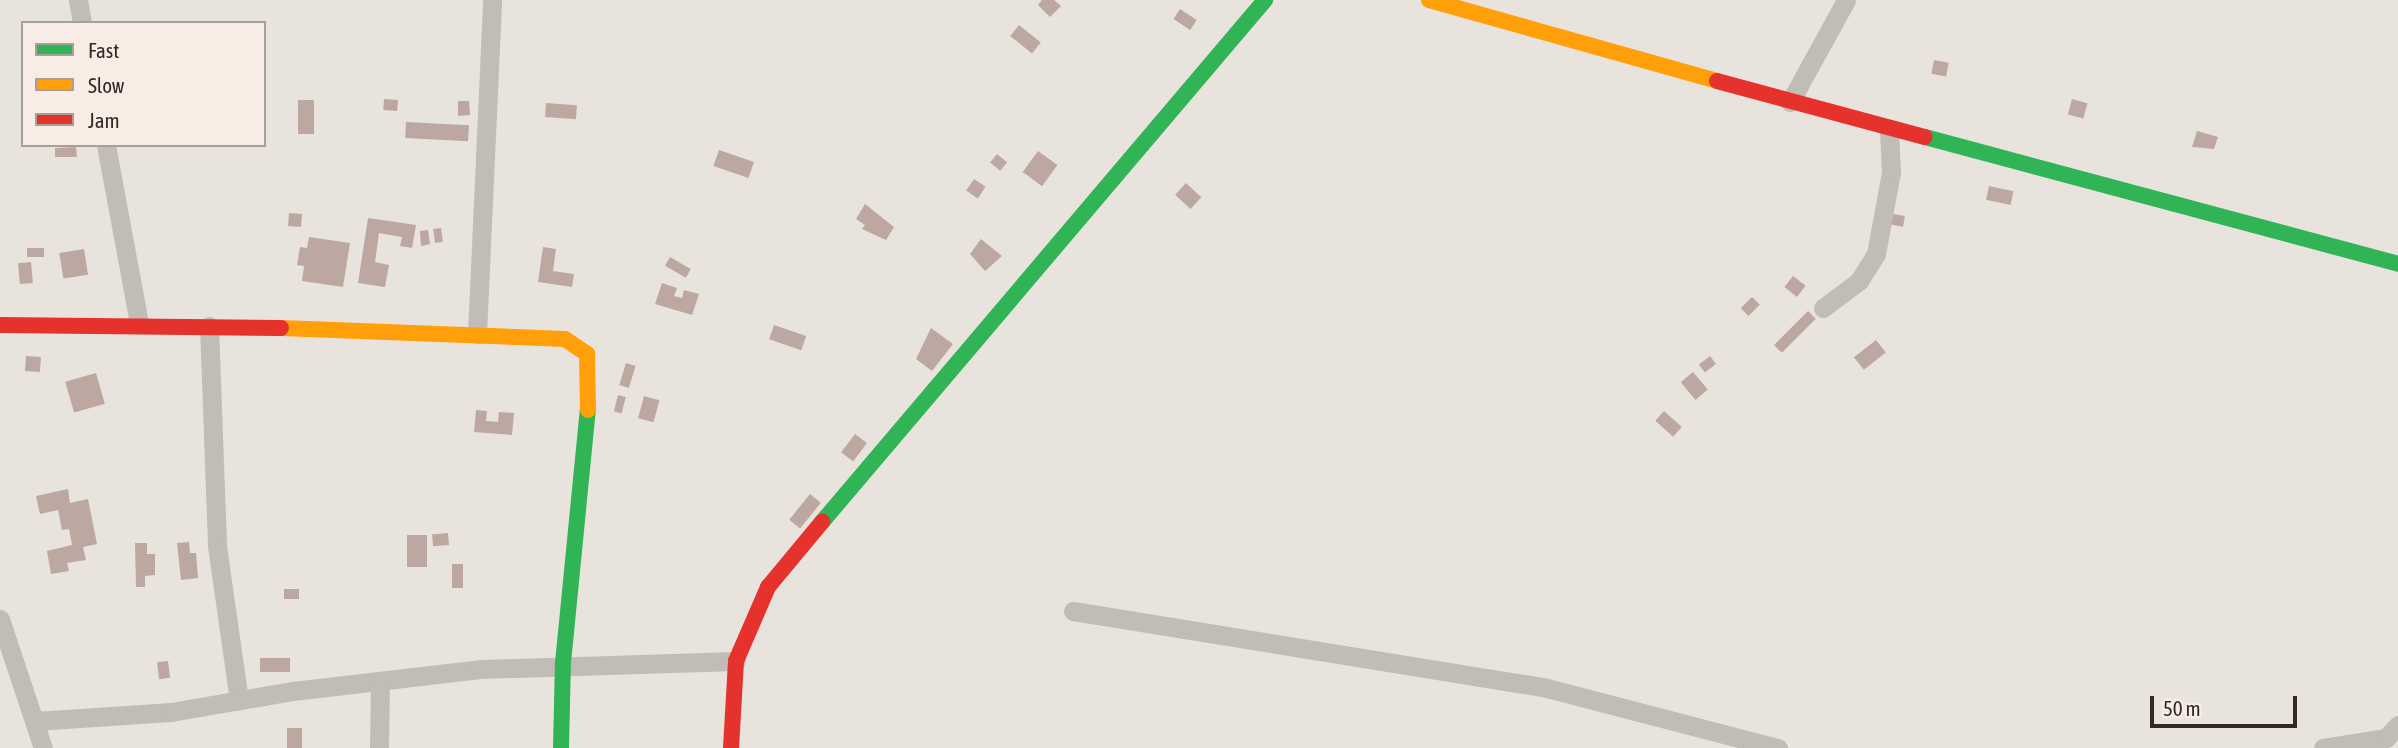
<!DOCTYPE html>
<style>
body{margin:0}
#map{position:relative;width:2398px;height:748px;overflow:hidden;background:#e9e3de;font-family:"Asap Condensed",sans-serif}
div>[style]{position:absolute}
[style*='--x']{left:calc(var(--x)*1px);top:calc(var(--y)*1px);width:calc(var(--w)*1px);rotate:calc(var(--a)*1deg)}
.building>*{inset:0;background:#bca8a1;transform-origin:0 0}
.street>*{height:19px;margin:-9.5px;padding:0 9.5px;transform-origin:9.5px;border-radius:9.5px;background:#c2bcb7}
.fast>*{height:16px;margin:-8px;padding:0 8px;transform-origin:8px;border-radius:8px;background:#30b455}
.slow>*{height:16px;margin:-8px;padding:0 8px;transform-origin:8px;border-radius:8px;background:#ff9f0a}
.jam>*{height:16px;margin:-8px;padding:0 8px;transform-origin:8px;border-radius:8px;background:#e5322d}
span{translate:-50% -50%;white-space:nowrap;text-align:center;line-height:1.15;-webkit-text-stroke:5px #f7ede5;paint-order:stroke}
.legend{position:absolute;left:21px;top:21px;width:245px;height:126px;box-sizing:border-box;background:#f7ede5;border:2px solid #a89f99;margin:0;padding:9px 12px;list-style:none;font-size:21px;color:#322926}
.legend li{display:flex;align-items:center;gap:14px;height:35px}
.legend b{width:35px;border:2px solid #a89f99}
.scale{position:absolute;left:2150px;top:696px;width:147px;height:32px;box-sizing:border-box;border:4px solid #322926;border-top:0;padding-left:9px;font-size:21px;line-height:24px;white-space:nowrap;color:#322926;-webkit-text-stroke:5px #f7ede5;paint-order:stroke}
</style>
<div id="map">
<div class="building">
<i style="clip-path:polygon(1042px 0,1054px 0,1061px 6px,1050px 17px,1038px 5px)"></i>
<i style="left:1180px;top:9px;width:20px;height:12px;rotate:33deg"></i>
<i style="left:1019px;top:25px;width:28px;height:14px;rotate:39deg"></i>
<i style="left:1934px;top:60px;width:15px;height:14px;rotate:11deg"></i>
<i style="left:384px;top:99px;width:14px;height:11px;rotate:4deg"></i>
<i style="left:2072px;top:99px;width:16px;height:16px;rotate:15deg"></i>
<i style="left:298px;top:100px;width:16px;height:34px"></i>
<i style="clip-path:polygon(458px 101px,469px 101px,470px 115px,458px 116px)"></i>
<i style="left:546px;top:103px;width:31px;height:14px;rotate:4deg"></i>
<i style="left:406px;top:122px;width:63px;height:16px;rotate:3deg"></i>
<i style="clip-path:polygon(2197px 131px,2218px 137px,2214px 149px,2192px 147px)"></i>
<i style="clip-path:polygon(76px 147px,77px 157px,55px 157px,55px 148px)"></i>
<i style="left:719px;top:150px;width:37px;height:17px;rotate:19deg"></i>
<i style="left:1038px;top:151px;width:24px;height:26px;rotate:36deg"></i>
<i style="left:997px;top:154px;width:13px;height:11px;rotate:39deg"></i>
<i style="left:974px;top:179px;width:14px;height:14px;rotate:34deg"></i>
<i style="left:1186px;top:183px;width:21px;height:16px;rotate:43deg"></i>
<i style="left:1989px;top:186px;width:25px;height:14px;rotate:12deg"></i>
<i style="clip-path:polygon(865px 204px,894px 227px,886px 240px,862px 229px,865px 225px,856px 219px)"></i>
<i style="left:289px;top:213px;width:13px;height:13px;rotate:4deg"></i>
<i style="left:1893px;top:214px;width:12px;height:11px;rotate:9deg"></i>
<i style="clip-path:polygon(368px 218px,416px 225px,412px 248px,400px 246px,402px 237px,379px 233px,375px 262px,389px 265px,385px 287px,358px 283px)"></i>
<i style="left:441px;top:228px;width:14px;height:8px;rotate:82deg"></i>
<i style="clip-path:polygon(428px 230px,430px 244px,421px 246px,420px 231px)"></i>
<i style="clip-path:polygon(309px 237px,350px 243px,343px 287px,302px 281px,304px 266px,297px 265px,300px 247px,307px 248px)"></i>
<i style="clip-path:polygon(981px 239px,1002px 256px,985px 271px,970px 254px)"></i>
<i style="clip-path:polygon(543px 247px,556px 249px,553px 271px,574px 274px,572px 287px,538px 282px)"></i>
<i style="left:27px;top:248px;width:17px;height:9px"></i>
<i style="left:84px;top:249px;width:26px;height:25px;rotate:81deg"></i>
<i style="left:670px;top:257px;width:24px;height:10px;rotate:30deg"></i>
<i style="left:31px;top:262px;width:21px;height:13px;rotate:85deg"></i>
<i style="left:1793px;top:276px;width:16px;height:14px;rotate:38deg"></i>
<i style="clip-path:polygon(662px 283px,677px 288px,674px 296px,682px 298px,684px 290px,699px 294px,692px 315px,655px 304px)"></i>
<i style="left:1752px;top:297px;width:11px;height:16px;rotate:45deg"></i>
<i style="left:1808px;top:311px;width:11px;height:48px;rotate:45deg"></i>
<i style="left:774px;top:325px;width:34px;height:15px;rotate:19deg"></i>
<i style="clip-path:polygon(931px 328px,953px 344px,932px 371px,916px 359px)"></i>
<i style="left:1876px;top:340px;width:16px;height:28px;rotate:52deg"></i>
<i style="left:26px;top:356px;width:15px;height:15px;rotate:4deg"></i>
<i style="left:1710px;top:356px;width:10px;height:14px;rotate:53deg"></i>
<i style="left:626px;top:363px;width:10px;height:23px;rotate:17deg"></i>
<i style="left:1693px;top:372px;width:23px;height:16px;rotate:50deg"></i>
<i style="left:96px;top:373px;width:32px;height:32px;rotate:74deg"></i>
<i style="left:618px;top:395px;width:8px;height:17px;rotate:14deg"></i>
<i style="left:644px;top:396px;width:16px;height:23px;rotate:15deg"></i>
<i style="clip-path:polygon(476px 410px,487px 411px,486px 421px,498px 422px,499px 412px,514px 413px,512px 435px,474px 432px)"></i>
<i style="left:1664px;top:411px;width:24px;height:13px;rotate:42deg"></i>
<i style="left:855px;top:434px;width:15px;height:23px;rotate:37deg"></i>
<i style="clip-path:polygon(68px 489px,70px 503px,88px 499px,97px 544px,83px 547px,86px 560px,67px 563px,69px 571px,51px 574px,47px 551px,72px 545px,69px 529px,62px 530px,58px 510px,40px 514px,36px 496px)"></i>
<i style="left:810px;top:494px;width:14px;height:33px;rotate:39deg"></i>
<i style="left:448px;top:533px;width:12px;height:16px;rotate:85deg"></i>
<i style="left:407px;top:535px;width:20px;height:32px"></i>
<i style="clip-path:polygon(189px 542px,190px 553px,196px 553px,198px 578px,181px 580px,177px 543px)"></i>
<i style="clip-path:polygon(135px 543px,147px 543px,147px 554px,155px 554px,155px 575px,145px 576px,145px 587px,136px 587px)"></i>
<i style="left:452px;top:564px;width:11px;height:24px"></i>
<i style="left:284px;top:589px;width:15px;height:10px"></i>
<i style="left:260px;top:658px;width:30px;height:14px"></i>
<i style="left:168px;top:661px;width:17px;height:11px;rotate:83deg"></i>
<i style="left:287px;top:728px;width:15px;height:20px"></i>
</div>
<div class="street">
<i style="--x:78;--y:0;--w:23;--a:80"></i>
<i style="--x:1790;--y:102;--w:116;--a:-61.2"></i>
<i style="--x:106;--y:145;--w:181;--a:79.5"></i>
<i style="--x:1823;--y:308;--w:45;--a:-36.9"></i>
<i style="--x:1859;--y:281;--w:32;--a:-58"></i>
<i style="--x:1876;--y:254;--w:83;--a:-79.6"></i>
<i style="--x:1891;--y:172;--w:43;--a:-92.7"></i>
<i style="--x:209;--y:326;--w:220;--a:87.9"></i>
<i style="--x:217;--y:546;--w:156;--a:81.9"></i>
<i style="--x:477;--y:334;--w:334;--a:-87.4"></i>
<i style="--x:1073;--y:611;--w:476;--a:9.2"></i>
<i style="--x:1543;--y:687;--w:243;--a:14.6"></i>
<i style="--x:0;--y:619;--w:136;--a:71.6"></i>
<i style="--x:35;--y:721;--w:136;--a:-3.8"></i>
<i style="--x:171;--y:712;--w:124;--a:-9.8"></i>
<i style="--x:293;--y:691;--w:188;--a:-6.7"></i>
<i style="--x:480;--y:669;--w:256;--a:-1.8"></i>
<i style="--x:379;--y:748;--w:66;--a:-89.1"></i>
<i style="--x:2323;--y:748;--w:64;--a:-9"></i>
<i style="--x:2386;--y:738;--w:18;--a:-47"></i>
</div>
<div class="fast">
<i style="--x:1925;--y:137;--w:490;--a:15"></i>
<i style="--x:822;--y:522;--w:685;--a:-49.68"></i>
<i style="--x:561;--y:748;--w:85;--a:-88.7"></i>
<i style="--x:563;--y:663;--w:254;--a:-84.4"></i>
</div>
<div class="slow">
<i style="--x:1429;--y:0;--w:299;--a:15.7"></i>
<i style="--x:281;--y:328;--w:284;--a:2.2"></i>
<i style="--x:565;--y:339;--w:27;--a:34"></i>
<i style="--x:587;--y:354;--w:56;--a:89"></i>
</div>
<div class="jam">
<i style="--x:1717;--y:81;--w:215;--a:15.1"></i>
<i style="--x:0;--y:325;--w:281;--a:0.6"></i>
<i style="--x:731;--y:748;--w:87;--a:-86.7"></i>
<i style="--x:736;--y:661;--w:81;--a:-66.6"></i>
<i style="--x:768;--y:587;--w:85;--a:-50.3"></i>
</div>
<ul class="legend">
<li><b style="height:9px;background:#30b455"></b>Fast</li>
<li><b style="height:9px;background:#ff9f0a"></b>Slow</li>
<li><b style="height:9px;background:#e5322d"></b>Jam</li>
</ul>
<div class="scale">50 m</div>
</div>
